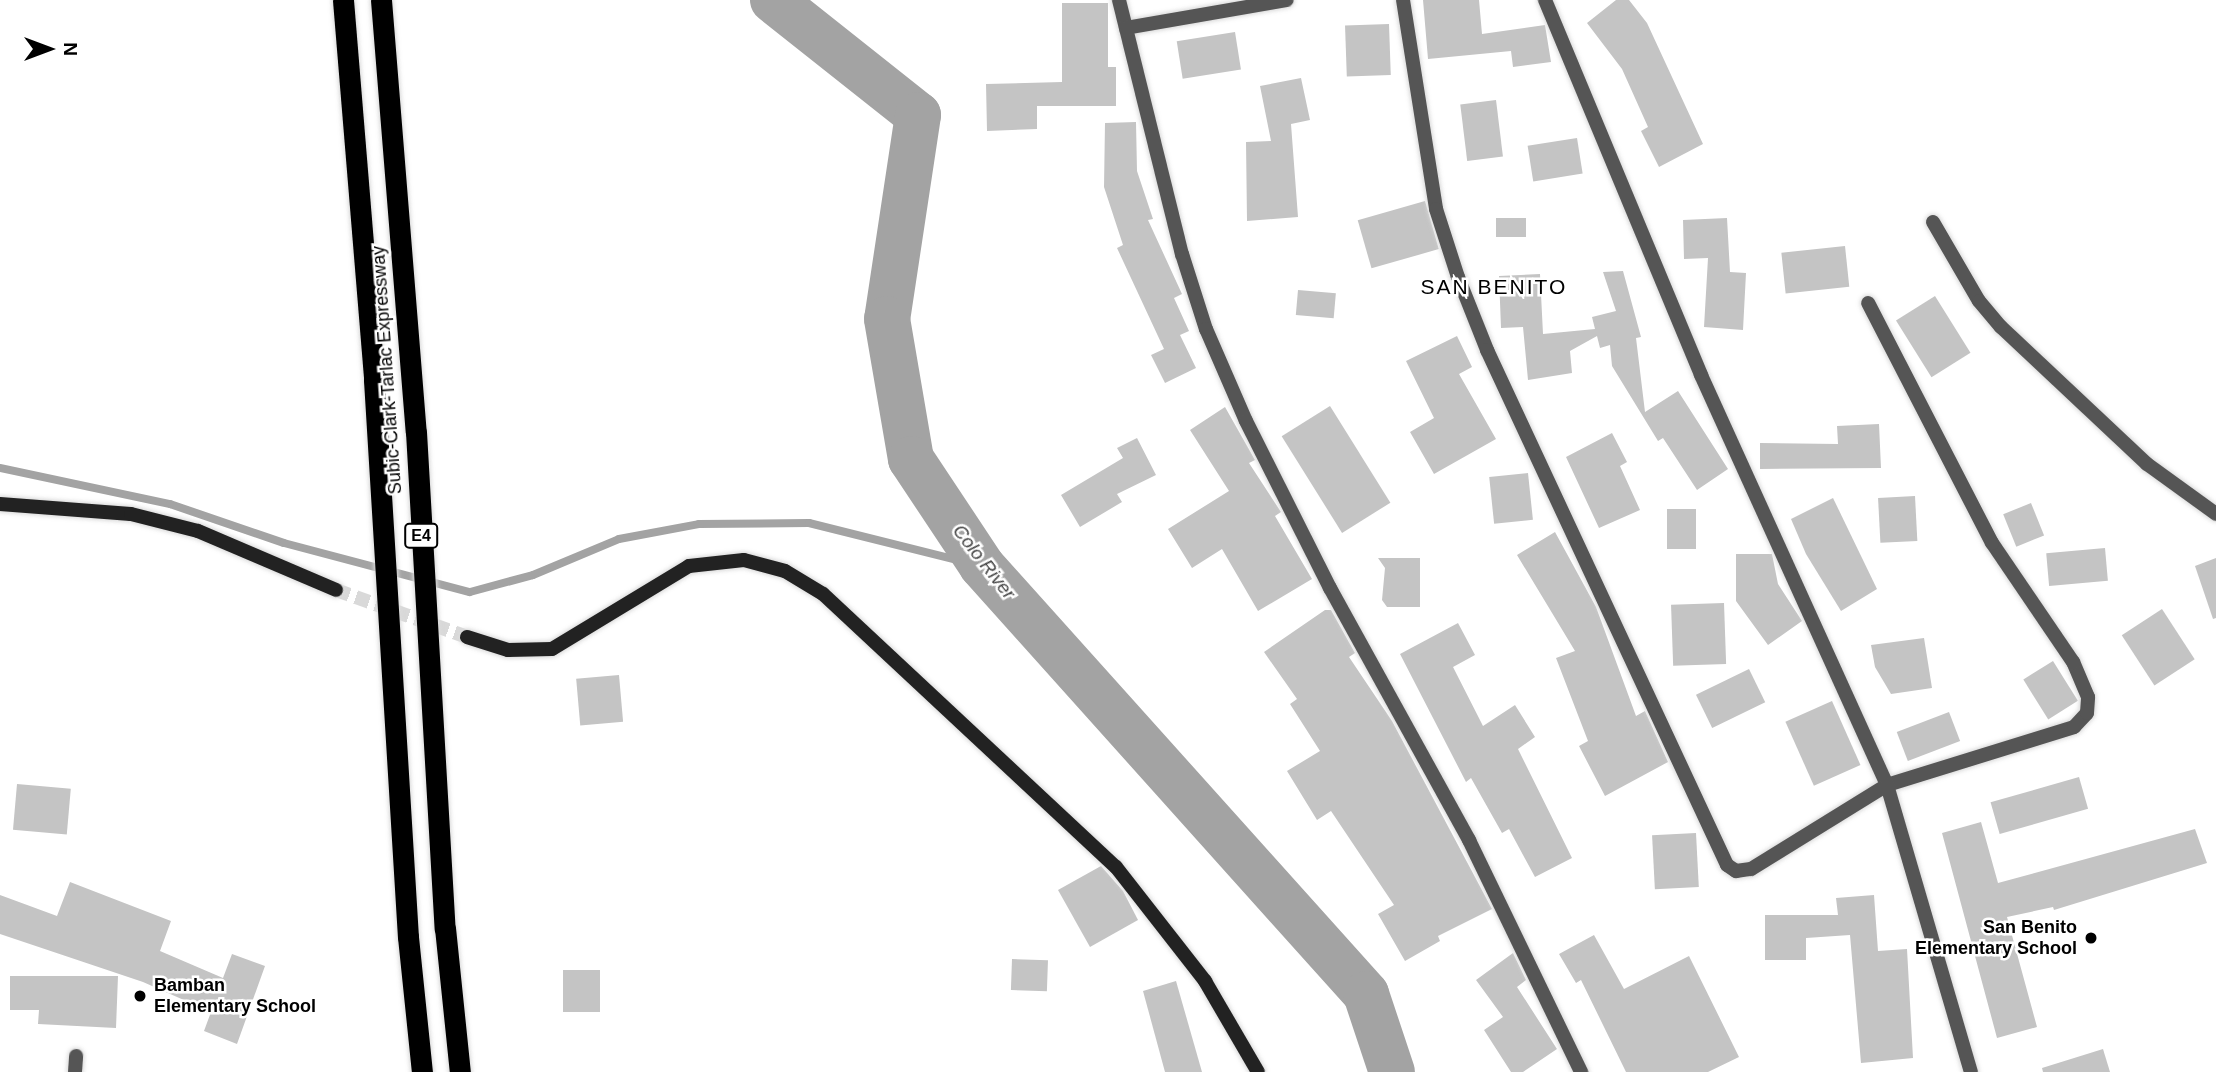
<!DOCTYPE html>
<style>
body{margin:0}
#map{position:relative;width:2216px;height:1072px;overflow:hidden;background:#fff;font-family:Helvetica,sans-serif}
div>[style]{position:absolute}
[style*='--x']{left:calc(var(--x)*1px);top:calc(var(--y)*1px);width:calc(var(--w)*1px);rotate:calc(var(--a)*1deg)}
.stream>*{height:8px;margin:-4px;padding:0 4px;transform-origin:4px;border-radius:4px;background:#a3a3a3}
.river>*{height:46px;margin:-23px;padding:0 23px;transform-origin:23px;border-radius:23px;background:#a3a3a3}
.building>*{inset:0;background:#c4c4c4;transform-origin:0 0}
.secondary-tunnel>*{height:14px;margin-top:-7px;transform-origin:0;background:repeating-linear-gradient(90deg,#d9d9d9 0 14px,transparent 0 21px)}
.roads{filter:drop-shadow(0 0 2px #dbdbdb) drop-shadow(0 0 2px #dbdbdb)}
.street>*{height:14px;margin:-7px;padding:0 7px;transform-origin:7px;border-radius:7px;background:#555}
.secondary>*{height:14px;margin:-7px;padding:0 7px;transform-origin:7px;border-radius:7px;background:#222}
.highway>*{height:21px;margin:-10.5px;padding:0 10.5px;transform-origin:10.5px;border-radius:10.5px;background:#000}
.dots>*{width:19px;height:19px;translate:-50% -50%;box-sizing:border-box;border:4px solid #fff;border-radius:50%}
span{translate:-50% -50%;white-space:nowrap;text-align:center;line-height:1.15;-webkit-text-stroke:5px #fff;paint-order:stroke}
.shield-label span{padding:2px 5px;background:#fff;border:2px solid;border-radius:5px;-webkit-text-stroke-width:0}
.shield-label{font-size:16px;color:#000;font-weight:700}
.street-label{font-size:18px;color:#000}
.poi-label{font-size:18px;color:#000;font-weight:700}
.right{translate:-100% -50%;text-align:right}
.left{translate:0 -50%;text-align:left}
.water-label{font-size:19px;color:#444;font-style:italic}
.quarter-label{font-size:21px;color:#000;letter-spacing:2px}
.north{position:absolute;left:14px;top:14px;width:70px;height:70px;-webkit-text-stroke:5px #fff;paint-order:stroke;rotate:90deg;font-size:19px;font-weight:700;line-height:28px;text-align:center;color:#000}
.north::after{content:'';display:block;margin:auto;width:24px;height:32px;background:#000;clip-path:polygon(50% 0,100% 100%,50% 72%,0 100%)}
</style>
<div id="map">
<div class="stream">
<i style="--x:0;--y:468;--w:174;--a:12"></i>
<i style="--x:170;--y:504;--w:120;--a:18.9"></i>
<i style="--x:284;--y:543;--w:192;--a:14.8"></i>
<i style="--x:470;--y:592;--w:65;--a:-15.1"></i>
<i style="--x:533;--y:575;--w:93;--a:-22.7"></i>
<i style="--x:619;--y:539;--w:81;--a:-10.6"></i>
<i style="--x:699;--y:524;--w:110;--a:-0.5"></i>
<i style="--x:809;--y:523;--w:178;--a:14"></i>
</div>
<div class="river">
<i style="--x:773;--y:0;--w:185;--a:38.4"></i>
<i style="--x:918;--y:115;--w:206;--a:98.6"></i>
<i style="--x:887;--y:319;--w:142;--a:80.3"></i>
<i style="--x:911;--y:459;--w:128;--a:56.4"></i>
<i style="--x:982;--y:566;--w:575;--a:48.1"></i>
<i style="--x:1366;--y:994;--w:82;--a:71.6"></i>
</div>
<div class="building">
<i style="clip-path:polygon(1423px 0,1479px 0,1482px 34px,1545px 25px,1551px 62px,1513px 67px,1511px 51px,1428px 59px)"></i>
<i style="clip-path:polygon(1616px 0,1629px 0,1647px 23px,1703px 144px,1659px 167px,1641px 131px,1648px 127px,1622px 69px,1587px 23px)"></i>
<i style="clip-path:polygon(1062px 3px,1108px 3px,1108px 67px,1116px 67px,1116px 106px,1037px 106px,1037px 129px,987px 131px,986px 84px,1062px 82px)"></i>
<i style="left:1389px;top:24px;width:51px;height:44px;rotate:88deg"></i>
<i style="left:1235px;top:32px;width:38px;height:59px;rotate:81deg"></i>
<i style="clip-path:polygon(1301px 78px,1310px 120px,1291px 124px,1298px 217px,1247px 221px,1246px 142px,1271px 141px,1260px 86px)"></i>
<i style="left:1496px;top:100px;width:57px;height:36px;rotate:83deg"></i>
<i style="clip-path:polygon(1136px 122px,1137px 171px,1153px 219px,1148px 220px,1182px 294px,1174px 298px,1189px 331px,1180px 335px,1196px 368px,1165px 383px,1151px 355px,1164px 349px,1117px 248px,1123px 245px,1104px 187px,1105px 123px)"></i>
<i style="left:1577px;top:138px;width:36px;height:50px;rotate:81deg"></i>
<i style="left:1425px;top:201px;width:50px;height:70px;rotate:74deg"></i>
<i style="left:1496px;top:218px;width:30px;height:19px"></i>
<i style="clip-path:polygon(1727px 218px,1730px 272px,1746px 273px,1743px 330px,1704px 327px,1708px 258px,1684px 259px,1683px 220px)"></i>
<i style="left:1845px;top:246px;width:41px;height:64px;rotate:84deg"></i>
<i style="clip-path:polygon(1623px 271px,1641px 337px,1636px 338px,1645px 412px,1678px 391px,1728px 469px,1697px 490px,1663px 438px,1658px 441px,1612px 366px,1610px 345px,1600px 348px,1597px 336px,1570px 351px,1572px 373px,1528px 380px,1523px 327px,1501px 328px,1499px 276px,1540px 274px,1543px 334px,1595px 329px,1592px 317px,1616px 311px,1603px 272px)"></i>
<i style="left:1298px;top:290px;width:38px;height:25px;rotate:5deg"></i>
<i style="left:1935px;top:296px;width:67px;height:46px;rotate:58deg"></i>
<i style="clip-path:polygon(1457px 336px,1472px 367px,1459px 374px,1496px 439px,1434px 474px,1410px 432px,1434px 418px,1406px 361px)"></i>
<i style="left:1330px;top:406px;width:114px;height:57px;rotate:58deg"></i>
<i style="clip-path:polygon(1225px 407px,1255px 460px,1249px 463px,1281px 512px,1275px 516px,1312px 579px,1258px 611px,1222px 549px,1192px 568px,1168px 529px,1229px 491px,1190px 430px)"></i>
<i style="clip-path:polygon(1879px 424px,1881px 468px,1760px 469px,1760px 443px,1838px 444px,1837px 426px)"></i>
<i style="clip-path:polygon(1612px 433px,1627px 462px,1620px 466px,1640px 510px,1599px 528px,1566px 457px)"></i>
<i style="clip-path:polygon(1137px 438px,1156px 475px,1117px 494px,1122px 502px,1080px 527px,1061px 495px,1123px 458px,1117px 448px)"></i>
<i style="left:1528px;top:473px;width:47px;height:39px;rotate:84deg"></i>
<i style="left:1915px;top:496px;width:45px;height:37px;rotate:87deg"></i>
<i style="clip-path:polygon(1833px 498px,1877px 589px,1841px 611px,1806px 554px,1791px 519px)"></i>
<i style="left:2031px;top:503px;width:35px;height:30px;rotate:68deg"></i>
<i style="left:1667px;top:509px;width:29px;height:40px"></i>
<i style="clip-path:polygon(1555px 532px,1596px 607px,1636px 716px,1645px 711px,1668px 762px,1605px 796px,1579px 746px,1588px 741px,1556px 658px,1575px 651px,1517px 555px)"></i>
<i style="left:2105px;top:548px;width:33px;height:59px;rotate:85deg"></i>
<i style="clip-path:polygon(1736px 554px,1772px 554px,1778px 584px,1802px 621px,1768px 645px,1736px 601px)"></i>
<i style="clip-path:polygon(1378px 558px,1420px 558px,1420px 607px,1387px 607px,1382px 600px,1385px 568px)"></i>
<i style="clip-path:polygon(2216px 558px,2216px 618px,2213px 619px,2195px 566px)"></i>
<i style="left:1724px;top:603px;width:61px;height:53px;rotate:88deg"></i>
<i style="left:2162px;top:609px;width:60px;height:48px;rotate:57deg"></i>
<i style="clip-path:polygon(1325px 610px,1331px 610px,1355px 653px,1349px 657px,1392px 721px,1492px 909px,1438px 936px,1440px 941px,1405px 961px,1378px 914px,1394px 905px,1331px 811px,1317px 820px,1287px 771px,1320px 751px,1290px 704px,1297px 699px,1264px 652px)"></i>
<i style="clip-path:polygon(1458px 623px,1475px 655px,1453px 667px,1483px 726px,1515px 705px,1535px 737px,1518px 749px,1572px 858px,1535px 877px,1509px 829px,1502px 833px,1471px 778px,1466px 782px,1400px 654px)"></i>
<i style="clip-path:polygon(1924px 638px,1932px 688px,1891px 694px,1875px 667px,1871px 645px)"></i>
<i style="left:2053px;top:661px;width:47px;height:35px;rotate:58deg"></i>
<i style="left:1749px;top:669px;width:37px;height:59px;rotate:64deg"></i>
<i style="left:619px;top:675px;width:47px;height:43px;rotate:85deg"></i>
<i style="left:1832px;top:701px;width:70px;height:51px;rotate:66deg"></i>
<i style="left:1949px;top:712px;width:31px;height:56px;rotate:69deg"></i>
<i style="left:2079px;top:777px;width:33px;height:92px;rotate:74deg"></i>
<i style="left:17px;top:784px;width:54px;height:46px;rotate:5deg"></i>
<i style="clip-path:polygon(1981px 822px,1998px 883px,2195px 829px,2207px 863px,2054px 910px,2053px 907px,2007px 917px,2037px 1027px,1997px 1038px,1942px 833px)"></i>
<i style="left:1696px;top:833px;width:54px;height:44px;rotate:87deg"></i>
<i style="clip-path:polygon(1101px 866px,1123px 891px,1138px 920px,1090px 947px,1058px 890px)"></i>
<i style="clip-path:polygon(70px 882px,171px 921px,160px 951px,223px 978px,232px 954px,265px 966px,237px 1044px,204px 1031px,211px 1012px,143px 982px,0 934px,0 895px,57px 916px)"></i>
<i style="clip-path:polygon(1874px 895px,1878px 951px,1907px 949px,1913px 1058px,1861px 1063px,1850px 935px,1806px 938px,1806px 960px,1765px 960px,1765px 915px,1838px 915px,1836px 898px)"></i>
<i style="clip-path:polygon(1594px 935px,1624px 989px,1689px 956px,1739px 1057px,1708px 1072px,1626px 1072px,1581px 980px,1576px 983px,1559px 954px)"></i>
<i style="clip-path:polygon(1513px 953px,1526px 980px,1517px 987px,1557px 1049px,1523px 1072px,1511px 1072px,1484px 1030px,1503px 1017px,1476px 980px)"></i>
<i style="left:1012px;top:959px;width:36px;height:31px;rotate:2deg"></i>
<i style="left:563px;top:970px;width:37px;height:42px"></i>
<i style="clip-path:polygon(10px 976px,118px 976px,116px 1028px,38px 1024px,39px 1010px,10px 1010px)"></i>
<i style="clip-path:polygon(1176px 981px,1202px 1072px,1165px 1072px,1143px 991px)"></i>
<i style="clip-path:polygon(2103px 1049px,2110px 1072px,2043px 1072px,2042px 1068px)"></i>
</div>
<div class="secondary-tunnel">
<i style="--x:336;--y:590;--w:139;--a:19.7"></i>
</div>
<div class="roads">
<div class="street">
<i style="--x:1119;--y:0;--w:262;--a:76.1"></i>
<i style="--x:1182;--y:254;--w:79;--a:72.3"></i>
<i style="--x:1206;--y:329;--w:100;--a:66.5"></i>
<i style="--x:1246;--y:421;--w:187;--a:63.3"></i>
<i style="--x:1330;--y:588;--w:288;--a:61.1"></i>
<i style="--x:1469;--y:840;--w:258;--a:64.2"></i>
<i style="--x:1403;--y:0;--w:212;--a:81"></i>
<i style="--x:1436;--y:209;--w:71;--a:72.1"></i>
<i style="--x:1458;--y:277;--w:79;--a:68.3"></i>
<i style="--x:1487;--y:350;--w:568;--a:65.01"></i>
<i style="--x:1727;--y:865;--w:11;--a:34"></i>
<i style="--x:1736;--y:871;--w:15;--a:-8"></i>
<i style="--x:1751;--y:869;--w:160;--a:-31.7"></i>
<i style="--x:1887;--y:785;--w:196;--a:-17.2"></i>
<i style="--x:2074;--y:727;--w:19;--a:-47"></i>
<i style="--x:2087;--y:713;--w:16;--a:-86"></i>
<i style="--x:2088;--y:697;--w:38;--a:-113"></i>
<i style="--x:2073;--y:662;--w:144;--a:-124.2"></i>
<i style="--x:1992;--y:543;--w:270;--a:-117.3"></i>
<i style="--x:1545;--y:0;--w:406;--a:67.4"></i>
<i style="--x:1701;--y:375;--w:450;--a:65.6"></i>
<i style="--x:1887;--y:785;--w:299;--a:73.7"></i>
<i style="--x:1126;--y:28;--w:163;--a:-9.9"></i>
<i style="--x:1933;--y:222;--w:91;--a:59.8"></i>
<i style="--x:1979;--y:301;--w:34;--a:50"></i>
<i style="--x:2001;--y:327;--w:200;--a:43.2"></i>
<i style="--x:2147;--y:464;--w:85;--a:35.9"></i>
<i style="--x:75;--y:1072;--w:16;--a:-86"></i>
</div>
<div class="secondary">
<i style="--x:0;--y:504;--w:131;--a:4.4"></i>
<i style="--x:131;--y:514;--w:69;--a:14.2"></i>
<i style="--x:198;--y:531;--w:150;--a:23.1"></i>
<i style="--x:467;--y:637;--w:43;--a:17.6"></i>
<i style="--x:508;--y:650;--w:44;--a:-1.3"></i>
<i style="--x:552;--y:649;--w:160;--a:-31.2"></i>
<i style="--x:689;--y:566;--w:55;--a:-6.2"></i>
<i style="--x:744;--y:560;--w:42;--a:15"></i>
<i style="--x:785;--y:571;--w:44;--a:31.2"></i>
<i style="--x:823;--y:594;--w:400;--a:43"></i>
<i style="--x:1116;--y:867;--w:145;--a:52"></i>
<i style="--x:1205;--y:981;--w:105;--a:59.8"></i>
</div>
<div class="highway">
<i style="--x:343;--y:0;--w:381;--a:85.3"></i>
<i style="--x:374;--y:380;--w:558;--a:86.51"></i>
<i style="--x:408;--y:937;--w:136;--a:84.1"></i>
<i style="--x:381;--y:0;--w:433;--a:85.4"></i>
<i style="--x:416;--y:432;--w:497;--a:86.7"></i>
<i style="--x:445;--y:928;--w:145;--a:84.1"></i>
</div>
</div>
<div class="dots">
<i style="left:2091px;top:938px;background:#000"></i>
<i style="left:140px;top:996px;background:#000"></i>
</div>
<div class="shield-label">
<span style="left:421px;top:536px">E4</span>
</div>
<div class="street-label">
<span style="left:387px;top:370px;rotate:-94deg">Subic-Clark-Tarlac Expressway</span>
</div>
<div class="poi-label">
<span class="right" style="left:2077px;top:938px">San Benito<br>Elementary School</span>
<span class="left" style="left:154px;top:996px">Bamban<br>Elementary School</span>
</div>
<div class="water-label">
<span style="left:984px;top:562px;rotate:52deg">Colo River</span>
</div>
<div class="quarter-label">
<span style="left:1494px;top:287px">SAN BENITO</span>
</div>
<div class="north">N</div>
</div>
